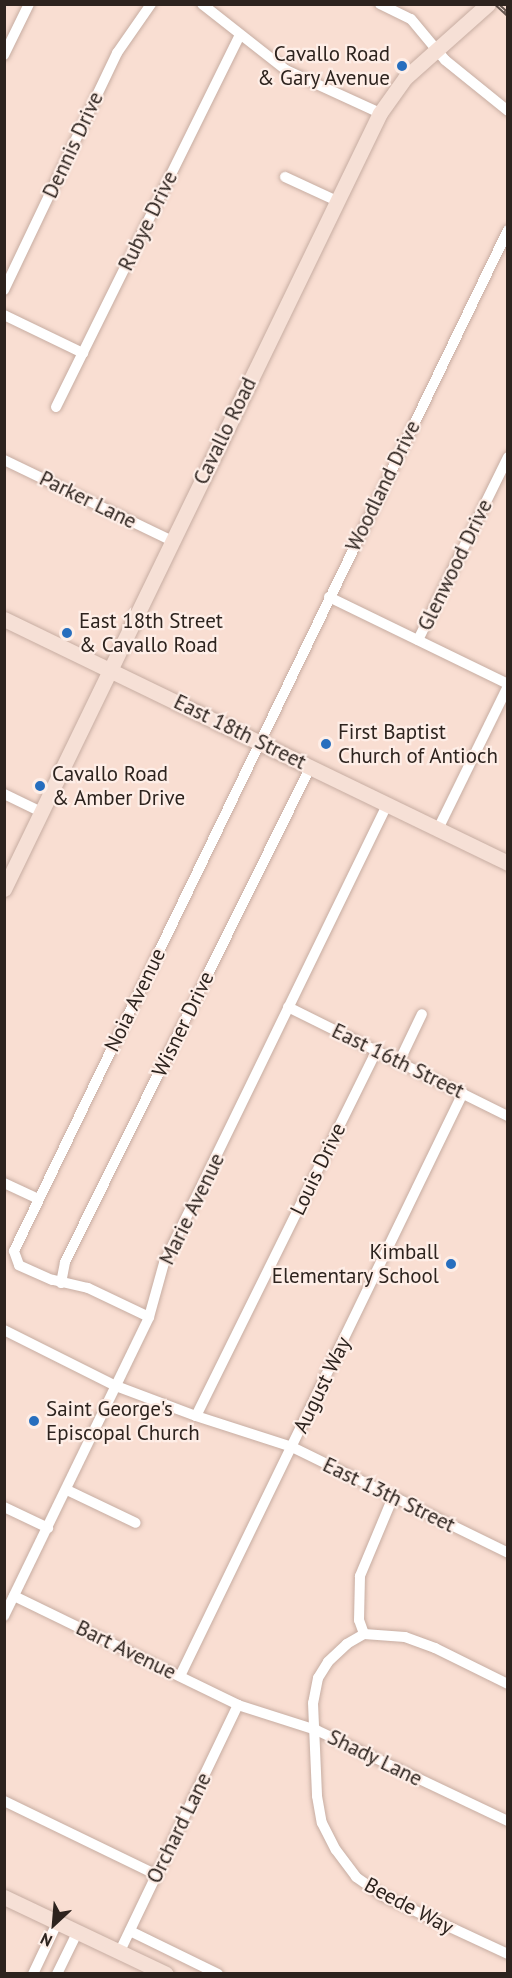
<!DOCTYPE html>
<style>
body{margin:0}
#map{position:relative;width:512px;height:1978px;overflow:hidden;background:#f9ded2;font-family:"PT Sans",sans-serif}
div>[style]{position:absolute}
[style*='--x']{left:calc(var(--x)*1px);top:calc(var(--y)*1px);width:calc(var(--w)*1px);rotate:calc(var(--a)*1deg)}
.roads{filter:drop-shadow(0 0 2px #c7ada2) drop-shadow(0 0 2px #c7ada2)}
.street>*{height:10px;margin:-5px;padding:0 5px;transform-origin:5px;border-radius:5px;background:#fff}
.secondary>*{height:15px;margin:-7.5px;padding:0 7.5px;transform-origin:7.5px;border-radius:7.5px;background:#f6e0d6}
.rail>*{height:5px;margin-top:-2.5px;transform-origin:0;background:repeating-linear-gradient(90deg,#feeee7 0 9px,#65564f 0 18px);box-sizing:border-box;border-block:2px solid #65564f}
.dots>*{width:16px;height:16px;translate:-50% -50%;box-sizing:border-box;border:3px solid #feeee7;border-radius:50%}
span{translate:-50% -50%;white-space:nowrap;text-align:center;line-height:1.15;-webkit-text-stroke:4.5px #feeee7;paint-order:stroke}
.poi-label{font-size:21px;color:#2d231e}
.right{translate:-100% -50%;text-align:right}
.left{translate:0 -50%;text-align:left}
.street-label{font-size:21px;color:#2d231e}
.frame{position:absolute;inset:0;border:6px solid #2d231e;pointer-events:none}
.north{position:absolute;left:24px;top:1894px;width:60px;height:60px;-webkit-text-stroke:4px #feeee7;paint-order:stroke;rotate:206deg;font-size:16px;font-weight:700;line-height:24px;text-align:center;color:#2d231e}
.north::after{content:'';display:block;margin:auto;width:21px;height:27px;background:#2d231e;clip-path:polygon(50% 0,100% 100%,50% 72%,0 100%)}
</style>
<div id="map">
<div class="roads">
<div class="street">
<i style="--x:202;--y:4;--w:107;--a:38.2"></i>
<i style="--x:286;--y:70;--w:103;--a:24.6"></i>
<i style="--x:380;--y:4;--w:34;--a:26"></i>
<i style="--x:411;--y:19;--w:53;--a:50.3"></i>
<i style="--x:445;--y:60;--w:81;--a:39"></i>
<i style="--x:4;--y:55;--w:57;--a:-63.9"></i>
<i style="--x:285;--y:177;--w:57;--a:24.8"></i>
<i style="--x:4;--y:290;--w:263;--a:-64.5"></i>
<i style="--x:117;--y:53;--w:60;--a:-55.2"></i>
<i style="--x:4;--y:315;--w:88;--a:25.7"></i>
<i style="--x:56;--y:407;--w:415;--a:-63.7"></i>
<i style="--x:4;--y:460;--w:187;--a:25.7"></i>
<i style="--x:329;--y:597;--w:199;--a:25.9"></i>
<i style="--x:418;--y:640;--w:204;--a:-63.8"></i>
<i style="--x:4;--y:794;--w:41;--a:25.9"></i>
<i style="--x:438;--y:829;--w:159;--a:-63.9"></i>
<i style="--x:288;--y:1007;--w:246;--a:26.4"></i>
<i style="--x:399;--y:1062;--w:53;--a:-64.4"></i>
<i style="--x:4;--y:1183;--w:38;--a:25"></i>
<i style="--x:61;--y:1283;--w:21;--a:-79"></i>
<i style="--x:65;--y:1262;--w:554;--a:-63.62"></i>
<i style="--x:149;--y:1317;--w:68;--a:-154.6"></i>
<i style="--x:88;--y:1288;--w:37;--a:-167"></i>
<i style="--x:52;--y:1280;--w:36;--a:-156"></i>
<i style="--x:19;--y:1265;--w:15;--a:-110"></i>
<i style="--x:14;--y:1251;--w:1134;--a:-64.18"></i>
<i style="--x:4;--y:1330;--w:125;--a:26.6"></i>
<i style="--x:116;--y:1386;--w:85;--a:20.6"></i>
<i style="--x:196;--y:1416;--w:101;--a:17.9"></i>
<i style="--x:292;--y:1447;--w:241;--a:26.1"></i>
<i style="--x:196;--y:1416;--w:407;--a:-63.7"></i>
<i style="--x:67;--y:1490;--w:76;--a:25.6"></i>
<i style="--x:393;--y:1497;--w:86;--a:112.7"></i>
<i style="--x:360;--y:1576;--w:44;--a:91.3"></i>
<i style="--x:359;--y:1620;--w:15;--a:70"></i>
<i style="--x:364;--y:1634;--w:20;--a:150"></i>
<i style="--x:347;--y:1644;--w:26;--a:137"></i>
<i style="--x:328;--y:1662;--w:19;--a:122"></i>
<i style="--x:318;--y:1678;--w:25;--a:101"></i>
<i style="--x:313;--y:1703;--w:93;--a:87.5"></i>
<i style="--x:317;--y:1796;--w:27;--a:80"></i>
<i style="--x:322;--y:1823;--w:30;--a:63"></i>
<i style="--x:336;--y:1850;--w:34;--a:53"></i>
<i style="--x:356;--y:1877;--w:33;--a:35"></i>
<i style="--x:383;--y:1896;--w:138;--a:24.9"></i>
<i style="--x:4;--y:1507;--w:49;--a:25.5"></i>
<i style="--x:14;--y:1596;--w:249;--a:25.9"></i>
<i style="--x:238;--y:1705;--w:82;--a:17.8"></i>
<i style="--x:316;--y:1730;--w:212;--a:25.4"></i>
<i style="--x:4;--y:1616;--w:332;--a:-64.1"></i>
<i style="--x:149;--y:1317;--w:56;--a:-74.5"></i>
<i style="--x:164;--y:1263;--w:509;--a:-64.04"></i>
<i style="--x:364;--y:1634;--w:41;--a:4.2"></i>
<i style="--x:405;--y:1637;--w:32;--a:20"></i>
<i style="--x:435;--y:1648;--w:81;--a:26.3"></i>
<i style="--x:180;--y:1676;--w:648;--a:-64.11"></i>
<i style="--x:4;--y:1801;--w:170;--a:25.8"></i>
<i style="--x:130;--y:1931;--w:98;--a:26"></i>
<i style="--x:120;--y:1951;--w:273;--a:-64.4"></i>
<i style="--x:33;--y:1974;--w:59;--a:-64.7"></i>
<i style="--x:57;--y:1974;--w:48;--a:-64"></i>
</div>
<div class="secondary">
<i style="--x:4;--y:619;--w:560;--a:25.83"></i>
<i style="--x:4;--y:889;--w:862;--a:-64.15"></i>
<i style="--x:380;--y:113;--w:43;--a:-54.5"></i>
<i style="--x:405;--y:78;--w:111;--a:-41.7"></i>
<i style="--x:4;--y:1897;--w:179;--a:25.4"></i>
</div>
</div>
<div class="rail">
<i style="--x:497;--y:4;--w:15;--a:42"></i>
</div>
<div class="dots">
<i style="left:402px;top:66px;background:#276ebe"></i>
<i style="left:67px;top:633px;background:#276ebe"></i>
<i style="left:326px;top:744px;background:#276ebe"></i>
<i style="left:40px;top:786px;background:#276ebe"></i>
<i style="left:451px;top:1264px;background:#276ebe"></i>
<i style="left:34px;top:1421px;background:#276ebe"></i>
</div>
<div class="poi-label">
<span class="right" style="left:390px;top:66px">Cavallo Road<br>&amp; Gary Avenue</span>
<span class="left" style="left:79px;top:633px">East 18th Street<br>&amp; Cavallo Road</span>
<span class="left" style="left:338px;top:744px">First Baptist<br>Church of Antioch</span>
<span class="left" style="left:52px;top:786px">Cavallo Road<br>&amp; Amber Drive</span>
<span class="right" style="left:439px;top:1264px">Kimball<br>Elementary School</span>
<span class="left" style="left:46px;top:1421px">Saint George's<br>Episcopal Church</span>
</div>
<div class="street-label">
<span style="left:73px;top:145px;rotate:-65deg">Dennis Drive</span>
<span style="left:148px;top:221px;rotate:-64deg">Rubye Drive</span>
<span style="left:225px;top:431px;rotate:-64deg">Cavallo Road</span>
<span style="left:383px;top:486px;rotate:-64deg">Woodland Drive</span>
<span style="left:88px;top:500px;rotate:26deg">Parker Lane</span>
<span style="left:455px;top:565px;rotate:-64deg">Glenwood Drive</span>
<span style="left:240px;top:732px;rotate:26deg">East 18th Street</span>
<span style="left:135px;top:1000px;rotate:-64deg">Noia Avenue</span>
<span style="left:183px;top:1024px;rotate:-64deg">Wisner Drive</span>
<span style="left:398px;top:1061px;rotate:26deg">East 16th Street</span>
<span style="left:318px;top:1169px;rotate:-64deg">Louis Drive</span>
<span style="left:192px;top:1209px;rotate:-64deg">Marie Avenue</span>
<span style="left:322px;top:1385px;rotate:-64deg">August Way</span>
<span style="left:389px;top:1495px;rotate:26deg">East 13th Street</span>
<span style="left:126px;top:1650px;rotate:26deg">Bart Avenue</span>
<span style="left:375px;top:1758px;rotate:26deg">Shady Lane</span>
<span style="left:179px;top:1828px;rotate:-64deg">Orchard Lane</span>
<span style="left:409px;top:1906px;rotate:28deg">Beede Way</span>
</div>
<div class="frame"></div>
<div class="north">N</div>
</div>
